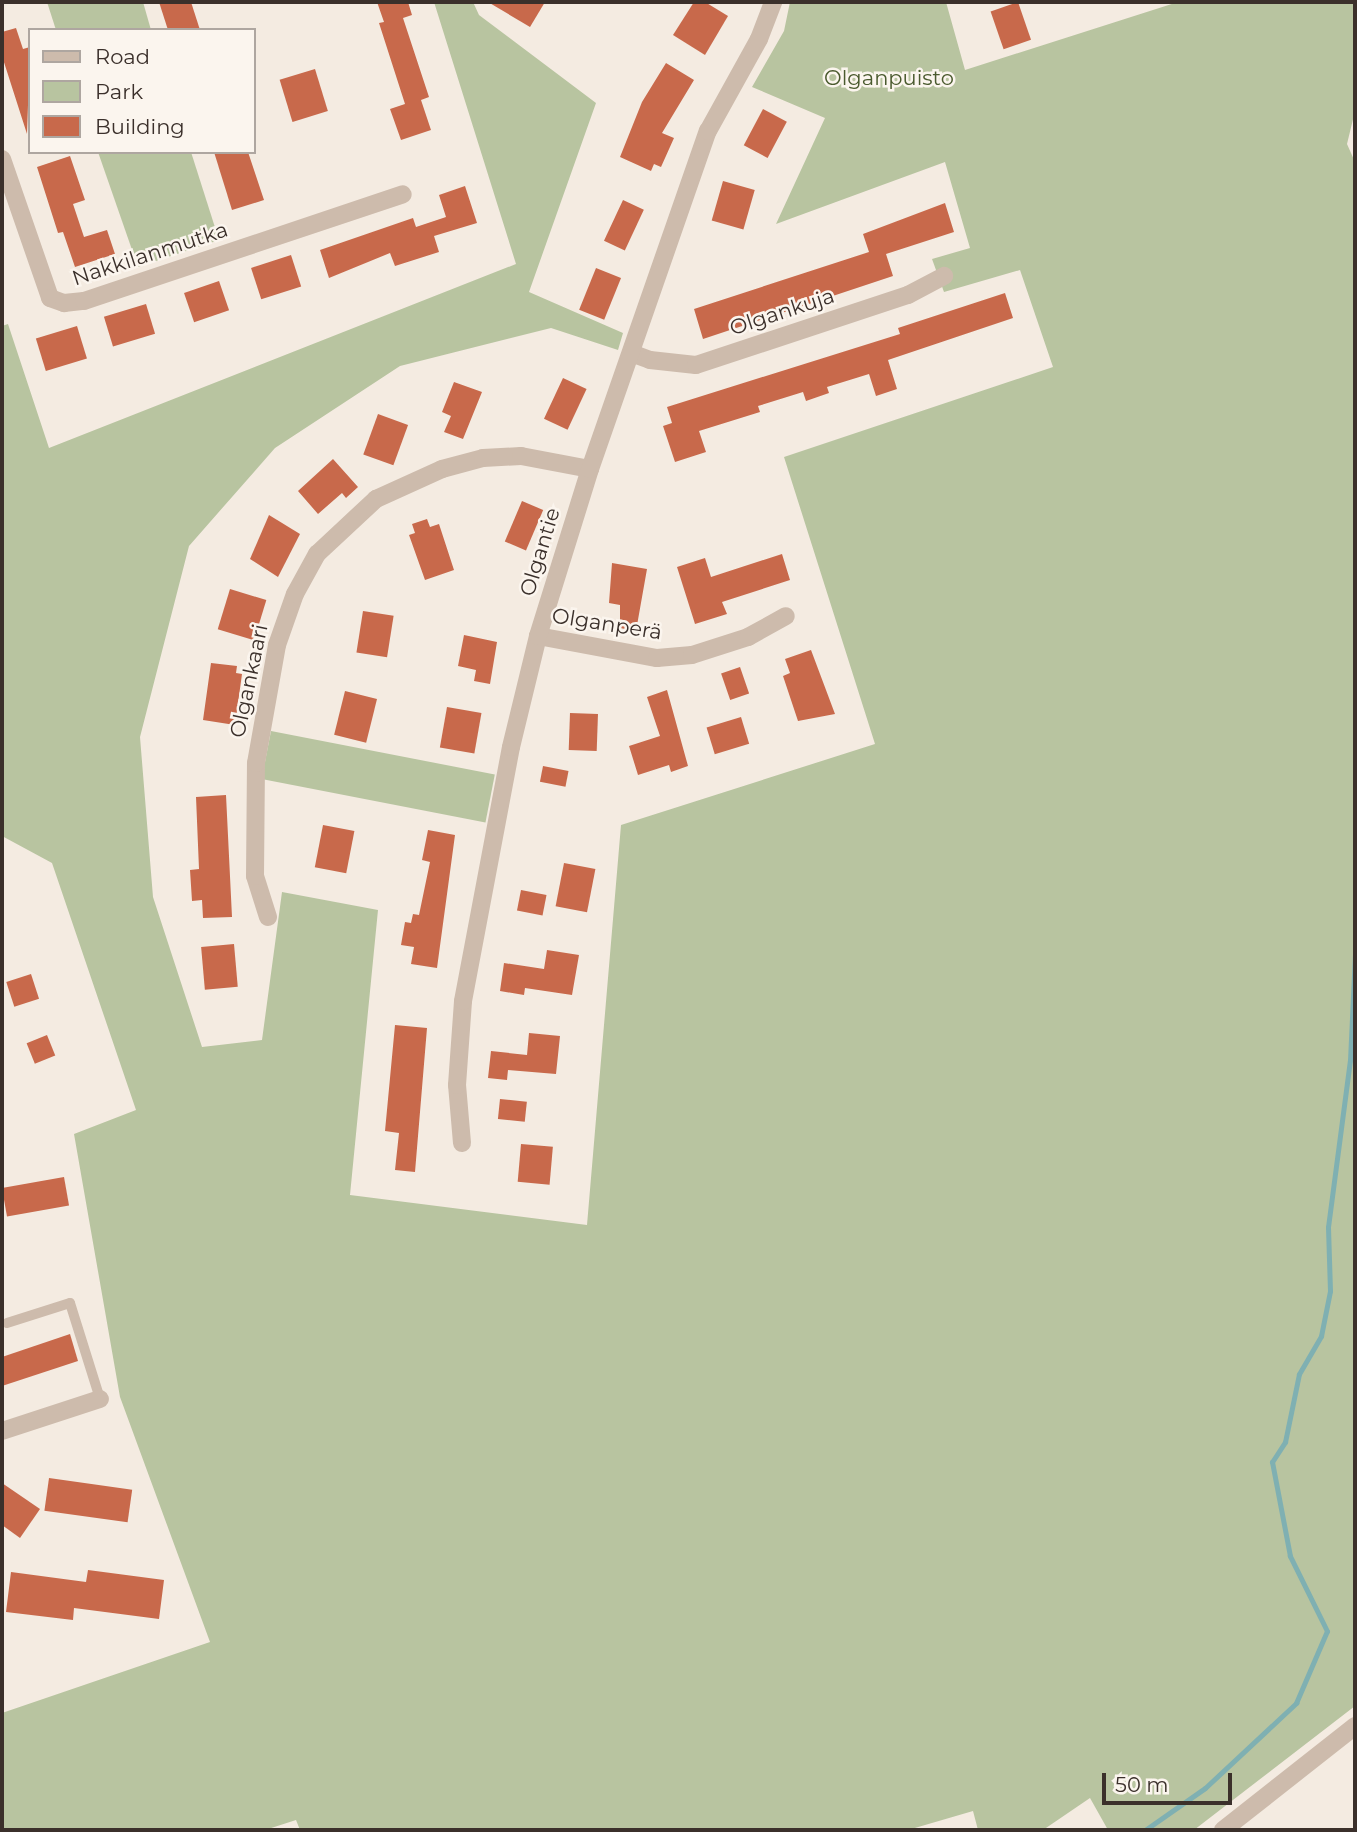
<!DOCTYPE html>
<meta charset="utf-8">
<style>
body{margin:0}
#map{position:relative;width:1357px;height:1832px;overflow:hidden;background:#f4ebe1;font-family:Montserrat,sans-serif}
div>[style]{position:absolute}
[style*='--x']{left:calc(var(--x)*1px);top:calc(var(--y)*1px);width:calc(var(--w)*1px);rotate:calc(var(--a)*1deg)}
.green>*{inset:0;background:#b8c4a0;transform-origin:0 0}
.stream>*{height:5px;margin:-2.5px;padding:0 2.5px;transform-origin:2.5px;border-radius:2.5px;background:#7fb0b2}
.building>*{inset:0;background:#c8694b;transform-origin:0 0}
.service>*{height:10px;margin:-5px;padding:0 5px;transform-origin:5px;border-radius:5px;background:#cdbbac}
.minor>*{height:18px;margin:-9px;padding:0 9px;transform-origin:9px;border-radius:9px;background:#cdbbac}
.tertiary>*{height:18px;margin:-9px;padding:0 9px;transform-origin:9px;border-radius:9px;background:#cdbbac}
span{translate:-50% -50%;white-space:nowrap;text-align:center;line-height:1.15;-webkit-text-stroke:5px #fbf5ee;paint-order:stroke}
.park-label{font-size:21px;color:#4a5a2e}
.street-label{font-size:21px;color:#3b302b}
.frame{position:absolute;inset:0;border:4px solid #3b302b;pointer-events:none}
.legend{position:absolute;left:28px;top:28px;width:228px;height:126px;box-sizing:border-box;background:#fbf5ee;border:2px solid #aea6a0;margin:0;padding:9px 12px;list-style:none;font-size:21px;color:#3b302b}
.legend li{display:flex;align-items:center;gap:14px;height:35px}
.legend b{width:35px;border:2px solid #aea6a0}
.scale{position:absolute;left:1102px;top:1773px;width:130px;height:32px;box-sizing:border-box;border:4px solid #3b302b;border-top:0;padding-left:9px;font-size:21px;line-height:24px;white-space:nowrap;color:#3b302b;-webkit-text-stroke:5px #fbf5ee;paint-order:stroke}
</style>
<div id="map">
<div class="green">
<i style="clip-path:polygon(47px 2px,143px 2px,151px 30px,56px 30px)"></i>
<i style="clip-path:polygon(434px 2px,473px 2px,479px 15px,596px 103px,529px 292px,623px 333px,618px 350px,551px 328px,400px 366px,275px 448px,189px 546px,140px 737px,153px 897px,202px 1047px,262px 1040px,282px 892px,378px 910px,350px 1195px,587px 1225px,621px 825px,875px 744px,784px 457px,1053px 367px,1020px 270px,944px 292px,932px 259px,970px 248px,945px 162px,776px 224px,825px 118px,752px 87px,784px 31px,790px 2px,946px 2px,965px 70px,1178px 2px,1355px 2px,1355px 111px,1347px 144px,1355px 162px,1355px 1706px,1194px 1830px,1108px 1830px,1090px 1798px,1043px 1830px,978px 1830px,973px 1811px,908px 1830px,300px 1830px,296px 1820px,265px 1830px,2px 1830px,2px 1713px,210px 1642px,120px 1397px,74px 1134px,136px 1110px,52px 863px,2px 836px,2px 326px,8px 324px,49px 448px,516px 264px)"></i>
<i style="clip-path:polygon(98px 152px,191px 152px,219px 240px,138px 267px)"></i>
<i style="left:271px;top:731px;width:228px;height:49px;rotate:11deg"></i>
</div>
<div class="stream">
<i style="--x:1355;--y:9;--w:39;--a:90"></i>
<i style="--x:1145;--y:1830;--w:73;--a:-35"></i>
<i style="--x:1205;--y:1788;--w:125;--a:-43"></i>
<i style="--x:1296;--y:1703;--w:78;--a:-66.7"></i>
<i style="--x:1327;--y:1631;--w:84;--a:-116.3"></i>
<i style="--x:1290;--y:1556;--w:96;--a:-100.8"></i>
<i style="--x:1272;--y:1462;--w:24;--a:-57"></i>
<i style="--x:1285;--y:1442;--w:69;--a:-78.4"></i>
<i style="--x:1299;--y:1374;--w:44;--a:-59.9"></i>
<i style="--x:1321;--y:1336;--w:46;--a:-78.7"></i>
<i style="--x:1330;--y:1291;--w:64;--a:-91.8"></i>
<i style="--x:1328;--y:1227;--w:168;--a:-82.5"></i>
<i style="--x:1350;--y:1060;--w:105;--a:-87.3"></i>
</div>
<div class="building">
<i style="clip-path:polygon(159px 2px,191px 2px,200px 30px,168px 30px)"></i>
<i style="clip-path:polygon(377px 2px,408px 2px,412px 15px,403px 18px,429px 97px,421px 100px,431px 130px,401px 140px,390px 109px,405px 104px,379px 23px,384px 22px)"></i>
<i style="clip-path:polygon(488px 2px,545px 2px,530px 27px)"></i>
<i style="clip-path:polygon(694px 2px,705px 2px,728px 16px,705px 55px,673px 35px)"></i>
<i style="left:1018px;top:2px;width:40px;height:29px;rotate:71deg"></i>
<i style="clip-path:polygon(16px 28px,23px 49px,30px 47px,27px 134px,2px 56px,2px 32px)"></i>
<i style="clip-path:polygon(666px 63px,694px 80px,662px 133px,674px 138px,661px 167px,654px 164px,651px 171px,620px 157px,642px 102px)"></i>
<i style="left:315px;top:69px;width:44px;height:37px;rotate:73deg"></i>
<i style="left:763px;top:109px;width:27px;height:41px;rotate:28deg"></i>
<i style="clip-path:polygon(214px 152px,248px 152px,264px 200px,232px 210px)"></i>
<i style="clip-path:polygon(70px 156px,85px 200px,73px 204px,84px 237px,107px 230px,115px 254px,75px 267px,63px 232px,58px 233px,37px 167px)"></i>
<i style="left:723px;top:181px;width:33px;height:41px;rotate:16deg"></i>
<i style="clip-path:polygon(465px 186px,477px 223px,434px 236px,439px 252px,395px 266px,390px 253px,329px 278px,320px 250px,413px 218px,416px 227px,446px 217px,439px 195px)"></i>
<i style="left:623px;top:200px;width:23px;height:45px;rotate:25deg"></i>
<i style="clip-path:polygon(945px 203px,954px 232px,886px 254px,893px 276px,703px 339px,694px 309px,869px 252px,863px 234px)"></i>
<i style="left:291px;top:255px;width:33px;height:42px;rotate:72deg"></i>
<i style="left:596px;top:268px;width:27px;height:45px;rotate:22deg"></i>
<i style="left:219px;top:281px;width:31px;height:37px;rotate:71deg"></i>
<i style="clip-path:polygon(1005px 293px,1013px 318px,888px 360px,897px 389px,876px 396px,869px 374px,827px 387px,829px 393px,806px 401px,803px 392px,758px 406px,760px 412px,699px 431px,706px 452px,675px 462px,663px 426px,672px 423px,667px 407px,900px 334px,898px 328px)"></i>
<i style="left:146px;top:304px;width:31px;height:44px;rotate:73deg"></i>
<i style="left:77px;top:326px;width:34px;height:43px;rotate:73deg"></i>
<i style="left:563px;top:378px;width:26px;height:45px;rotate:25deg"></i>
<i style="clip-path:polygon(454px 382px,482px 392px,463px 439px,444px 432px,451px 416px,442px 412px)"></i>
<i style="left:378px;top:414px;width:32px;height:43px;rotate:20deg"></i>
<i style="clip-path:polygon(333px 459px,358px 487px,346px 498px,342px 493px,318px 514px,298px 491px)"></i>
<i style="left:522px;top:501px;width:23px;height:44px;rotate:23deg"></i>
<i style="clip-path:polygon(269px 515px,300px 534px,278px 577px,250px 559px)"></i>
<i style="clip-path:polygon(427px 519px,430px 527px,439px 524px,454px 570px,425px 580px,409px 535px,415px 533px,412px 524px)"></i>
<i style="clip-path:polygon(782px 554px,790px 580px,722px 602px,727px 614px,695px 624px,677px 567px,705px 558px,711px 577px)"></i>
<i style="clip-path:polygon(612px 563px,647px 569px,636px 631px,620px 628px,620px 605px,609px 603px)"></i>
<i style="left:230px;top:589px;width:38px;height:42px;rotate:17deg"></i>
<i style="left:363px;top:611px;width:31px;height:42px;rotate:9deg"></i>
<i style="clip-path:polygon(464px 635px,497px 642px,490px 684px,474px 681px,476px 670px,458px 666px)"></i>
<i style="clip-path:polygon(811px 650px,835px 714px,798px 721px,783px 676px,790px 673px,785px 659px)"></i>
<i style="clip-path:polygon(211px 663px,237px 666px,236px 673px,242px 674px,235px 725px,203px 720px)"></i>
<i style="left:740px;top:667px;width:28px;height:20px;rotate:71deg"></i>
<i style="clip-path:polygon(667px 690px,688px 766px,671px 772px,669px 765px,638px 775px,629px 746px,660px 736px,647px 697px)"></i>
<i style="left:345px;top:691px;width:33px;height:45px;rotate:14deg"></i>
<i style="left:447px;top:707px;width:35px;height:41px;rotate:10deg"></i>
<i style="left:570px;top:713px;width:28px;height:37px;rotate:2deg"></i>
<i style="left:741px;top:717px;width:28px;height:36px;rotate:73deg"></i>
<i style="left:543px;top:766px;width:26px;height:16px;rotate:11deg"></i>
<i style="clip-path:polygon(226px 795px,232px 917px,203px 918px,202px 900px,192px 901px,190px 870px,199px 869px,196px 797px)"></i>
<i style="left:323px;top:825px;width:32px;height:43px;rotate:11deg"></i>
<i style="clip-path:polygon(428px 830px,455px 835px,437px 968px,411px 964px,414px 947px,401px 945px,405px 922px,411px 923px,413px 914px,419px 915px,430px 862px,422px 860px)"></i>
<i style="left:564px;top:863px;width:32px;height:44px;rotate:11deg"></i>
<i style="left:521px;top:890px;width:26px;height:21px;rotate:11deg"></i>
<i style="left:234px;top:944px;width:43px;height:33px;rotate:85deg"></i>
<i style="clip-path:polygon(547px 950px,579px 955px,572px 995px,525px 988px,524px 995px,500px 991px,504px 963px,544px 969px)"></i>
<i style="left:31px;top:974px;width:26px;height:26px;rotate:72deg"></i>
<i style="clip-path:polygon(395px 1025px,427px 1028px,415px 1172px,395px 1170px,399px 1133px,385px 1131px)"></i>
<i style="clip-path:polygon(529px 1033px,560px 1036px,556px 1074px,508px 1070px,507px 1080px,488px 1078px,491px 1051px,527px 1055px)"></i>
<i style="left:47px;top:1035px;width:22px;height:22px;rotate:68deg"></i>
<i style="left:500px;top:1099px;width:27px;height:20px;rotate:6deg"></i>
<i style="left:521px;top:1144px;width:32px;height:38px;rotate:5deg"></i>
<i style="left:64px;top:1177px;width:29px;height:63px;rotate:80deg"></i>
<i style="clip-path:polygon(70px 1334px,78px 1361px,2px 1386px,2px 1357px)"></i>
<i style="left:49px;top:1478px;width:84px;height:33px;rotate:8deg"></i>
<i style="clip-path:polygon(2px 1483px,40px 1509px,20px 1538px,2px 1525px)"></i>
<i style="clip-path:polygon(88px 1570px,164px 1580px,159px 1619px,74px 1608px,73px 1620px,6px 1612px,11px 1572px,86px 1582px)"></i>
</div>
<div class="service">
<i style="--x:7;--y:1323;--w:66;--a:-17.6"></i>
<i style="--x:70;--y:1303;--w:101;--a:72.6"></i>
</div>
<div class="minor">
<i style="--x:2;--y:159;--w:147;--a:70.9"></i>
<i style="--x:50;--y:298;--w:15;--a:20"></i>
<i style="--x:64;--y:303;--w:20;--a:-6"></i>
<i style="--x:84;--y:301;--w:336;--a:-18.5"></i>
<i style="--x:631;--y:353;--w:20;--a:20"></i>
<i style="--x:650;--y:360;--w:46;--a:6.2"></i>
<i style="--x:696;--y:365;--w:223;--a:-18.3"></i>
<i style="--x:908;--y:295;--w:41;--a:-27.8"></i>
<i style="--x:538;--y:636;--w:121;--a:10.5"></i>
<i style="--x:657;--y:658;--w:35;--a:-5"></i>
<i style="--x:692;--y:655;--w:59;--a:-17.8"></i>
<i style="--x:748;--y:637;--w:43;--a:-28.9"></i>
<i style="--x:268;--y:917;--w:43;--a:-107.6"></i>
<i style="--x:255;--y:876;--w:113;--a:-89.5"></i>
<i style="--x:256;--y:763;--w:120;--a:-79.9"></i>
<i style="--x:277;--y:645;--w:54;--a:-70.6"></i>
<i style="--x:295;--y:594;--w:46;--a:-61.2"></i>
<i style="--x:317;--y:554;--w:81;--a:-43"></i>
<i style="--x:376;--y:499;--w:72;--a:-24.4"></i>
<i style="--x:442;--y:469;--w:42;--a:-15"></i>
<i style="--x:483;--y:458;--w:38;--a:-3"></i>
<i style="--x:521;--y:456;--w:70;--a:10.7"></i>
<i style="--x:462;--y:1143;--w:58;--a:-94.9"></i>
<i style="--x:457;--y:1085;--w:84;--a:-85.9"></i>
<i style="--x:463;--y:1001;--w:258;--a:-79.3"></i>
<i style="--x:511;--y:747;--w:114;--a:-76.3"></i>
<i style="--x:538;--y:636;--w:175;--a:-72.7"></i>
<i style="--x:590;--y:469;--w:358;--a:-70.8"></i>
<i style="--x:708;--y:131;--w:105;--a:-61"></i>
<i style="--x:759;--y:39;--w:40;--a:-69"></i>
<i style="--x:2;--y:1431;--w:103;--a:-18.1"></i>
</div>
<div class="tertiary">
<i style="--x:1223;--y:1830;--w:168;--a:-38.2"></i>
</div>
<div class="park-label">
<span style="left:889px;top:78px">Olganpuisto</span>
</div>
<div class="street-label">
<span style="left:150px;top:254px;rotate:-18deg">Nakkilanmutka</span>
<span style="left:782px;top:312px;rotate:-18deg">Olgankuja</span>
<span style="left:540px;top:552px;rotate:-73deg">Olgantie</span>
<span style="left:607px;top:624px;rotate:9deg">Olganperä</span>
<span style="left:249px;top:681px;rotate:-78deg">Olgankaari</span>
</div>
<div class="frame"></div>
<ul class="legend">
<li><b style="height:9px;background:#cdbbac"></b>Road</li>
<li><b style="height:19px;background:#b8c4a0"></b>Park</li>
<li><b style="height:19px;background:#c8694b"></b>Building</li>
</ul>
<div class="scale">50 m</div>
</div>
